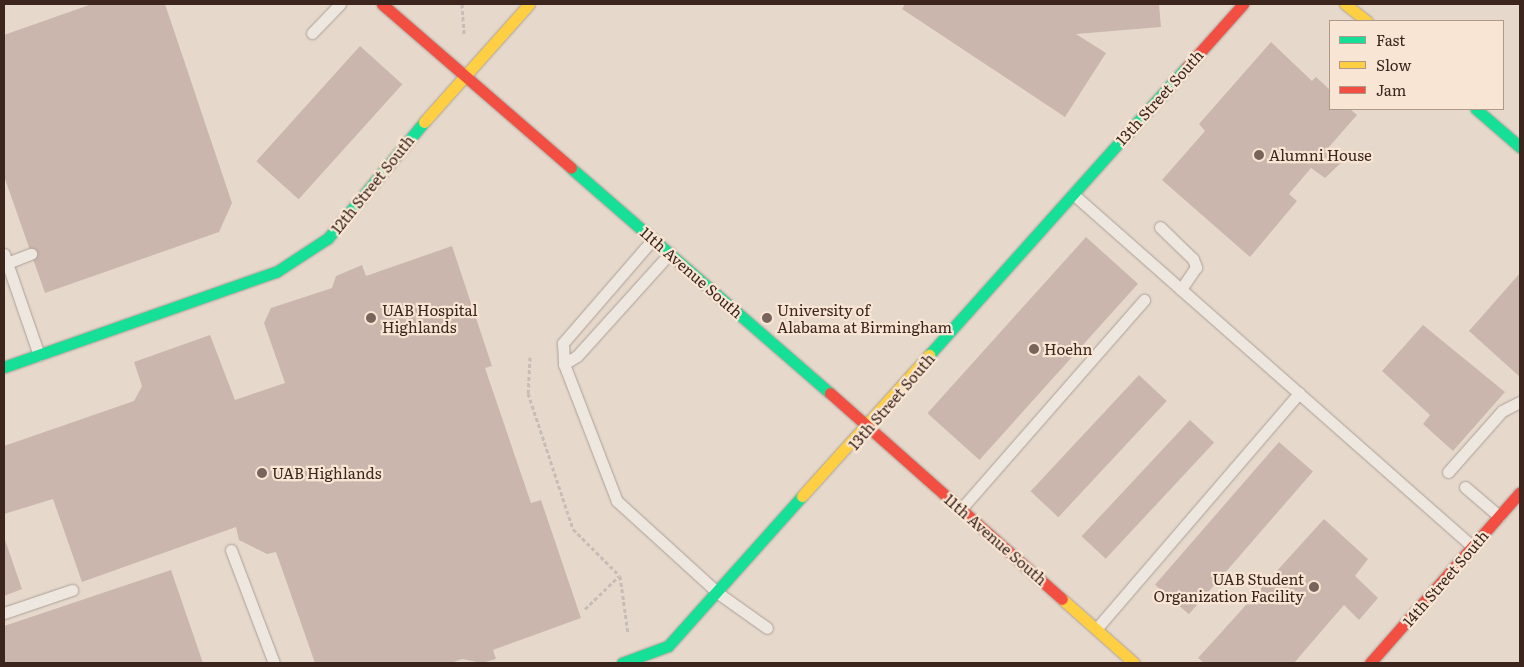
<!DOCTYPE html>
<style>
body{margin:0}
#map{position:relative;width:1524px;height:667px;overflow:hidden;background:#e6d9cc;font-family:Literata,serif}
div>[style]{position:absolute}
[style*='--x']{left:calc(var(--x)*1px);top:calc(var(--y)*1px);width:calc(var(--w)*1px);rotate:calc(var(--a)*1deg)}
.building>*{inset:0;background:#cab6ad;transform-origin:0 0}
.path>*{height:3px;margin-top:-1.5px;transform-origin:0;background:repeating-linear-gradient(90deg,#c7bdb6 0 4px,transparent 0 6.5px)}
.roads{filter:drop-shadow(0 0 1px #ac9f96) drop-shadow(0 0 1px #ac9f96)}
.lane>*{height:11px;margin:-5.5px;padding:0 5.5px;transform-origin:5.5px;border-radius:5.5px;background:#eee7e0}
.fast>*{height:11px;margin:-5.5px;padding:0 5.5px;transform-origin:5.5px;border-radius:5.5px;background:#16e098}
.slow>*{height:11px;margin:-5.5px;padding:0 5.5px;transform-origin:5.5px;border-radius:5.5px;background:#ffcf43}
.jam>*{height:11px;margin:-5.5px;padding:0 5.5px;transform-origin:5.5px;border-radius:5.5px;background:#f24e42}
.dots>*{width:14px;height:14px;translate:-50% -50%;box-sizing:border-box;border:2px solid #f8e5d3;border-radius:50%}
span{translate:-50% -50%;white-space:nowrap;text-align:center;line-height:1.15;-webkit-text-stroke:4.5px #f8e5d3;paint-order:stroke}
.street-label{font-size:15px;color:#3c251d}
.poi-label{font-size:15px;color:#3c251d}
.left{translate:0 -50%;text-align:left}
.right{translate:-100% -50%;text-align:right}
.frame{position:absolute;inset:0;border:5px solid #3c251d;pointer-events:none}
.legend{position:absolute;left:1329px;top:20px;width:175px;height:90px;box-sizing:border-box;background:#f8e5d3;border:1px solid #ad988a;margin:0;padding:6px 9px;list-style:none;font-size:15px;color:#3c251d}
.legend li{display:flex;align-items:center;gap:10px;height:25px}
.legend b{width:25px;border:1px solid #ad988a}
</style>
<div id="map">
<div class="building">
<i style="clip-path:polygon(92px 4px,165px 4px,232px 203px,219px 232px,45px 293px,4px 176px,4px 35px)"></i>
<i style="clip-path:polygon(905px 4px,1159px 4px,1161px 27px,1076px 34px,1106px 53px,1065px 117px,902px 9px)"></i>
<i style="clip-path:polygon(1271px 42px,1312px 81px,1316px 77px,1330px 90px,1330px 109px,1350px 109px,1357px 115px,1328px 148px,1342px 162px,1325px 178px,1311px 168px,1289px 194px,1297px 201px,1250px 257px,1162px 180px,1205px 131px,1199px 124px)"></i>
<i style="left:360px;top:46px;width:57px;height:155px;rotate:42deg"></i>
<i style="left:1086px;top:237px;width:70px;height:237px;rotate:42deg"></i>
<i style="clip-path:polygon(452px 246px,492px 366px,485px 368px,531px 503px,541px 500px,581px 618px,493px 650px,496px 659px,482px 663px,462px 659px,451px 663px,315px 663px,276px 552px,267px 554px,239px 540px,236px 527px,82px 582px,53px 499px,4px 514px,4px 446px,134px 401px,142px 386px,134px 362px,210px 335px,235px 400px,285px 383px,264px 323px,271px 308px,332px 288px,336px 276px,362px 265px,366px 276px)"></i>
<i style="clip-path:polygon(1520px 273px,1520px 377px,1469px 331px)"></i>
<i style="clip-path:polygon(1423px 325px,1505px 392px,1453px 451px,1423px 424px,1430px 415px,1382px 371px)"></i>
<i style="left:1139px;top:375px;width:38px;height:159px;rotate:43deg"></i>
<i style="left:1190px;top:420px;width:33px;height:159px;rotate:43deg"></i>
<i style="left:1279px;top:442px;width:45px;height:189px;rotate:41deg"></i>
<i style="clip-path:polygon(1324px 519px,1368px 559px,1355px 576px,1378px 598px,1359px 620px,1344px 605px,1294px 663px,1204px 663px,1198px 658px)"></i>
<i style="clip-path:polygon(4px 537px,22px 589px,4px 596px)"></i>
<i style="clip-path:polygon(171px 570px,203px 663px,4px 663px,4px 626px)"></i>
</div>
<div class="path">
<i style="--x:462;--y:4;--w:31;--a:86"></i>
<i style="--x:530;--y:357;--w:36;--a:93"></i>
<i style="--x:528;--y:393;--w:143;--a:71.7"></i>
<i style="--x:573;--y:529;--w:66;--a:45"></i>
<i style="--x:620;--y:576;--w:58;--a:82"></i>
<i style="--x:585;--y:609;--w:47;--a:-44.1"></i>
</div>
<div class="roads">
<div class="lane">
<i style="--x:312;--y:33;--w:40;--a:-46"></i>
<i style="--x:1073;--y:194;--w:533;--a:41.43"></i>
<i style="--x:1160;--y:227;--w:46;--a:44.1"></i>
<i style="--x:1193;--y:259;--w:9;--a:69"></i>
<i style="--x:1196;--y:267;--w:27;--a:124"></i>
<i style="--x:653;--y:239;--w:138;--a:130.9"></i>
<i style="--x:563;--y:343;--w:21;--a:87"></i>
<i style="--x:564;--y:364;--w:147;--a:68.9"></i>
<i style="--x:617;--y:501;--w:137;--a:42.3"></i>
<i style="--x:718;--y:593;--w:60;--a:35.5"></i>
<i style="--x:4;--y:254;--w:107;--a:70.9"></i>
<i style="--x:7;--y:263;--w:26;--a:-21"></i>
<i style="--x:564;--y:364;--w:15;--a:-32"></i>
<i style="--x:577;--y:356;--w:139;--a:-47.9"></i>
<i style="--x:1448;--y:472;--w:81;--a:-48.5"></i>
<i style="--x:1502;--y:411;--w:20;--a:-27"></i>
<i style="--x:1465;--y:487;--w:45;--a:40.5"></i>
<i style="--x:961;--y:509;--w:278;--a:-48.8"></i>
<i style="--x:231;--y:550;--w:121;--a:69.2"></i>
<i style="--x:4;--y:613;--w:72;--a:-18.7"></i>
<i style="--x:1097;--y:628;--w:310;--a:-49.3"></i>
</div>
<div class="fast">
<i style="--x:1476;--y:109;--w:58;--a:40.8"></i>
<i style="--x:571;--y:168;--w:343;--a:41"></i>
<i style="--x:929;--y:355;--w:385;--a:-48.2"></i>
<i style="--x:4;--y:367;--w:288;--a:-19.3"></i>
<i style="--x:276;--y:272;--w:62;--a:-33.2"></i>
<i style="--x:328;--y:238;--w:151;--a:-50.4"></i>
<i style="--x:622;--y:663;--w:49;--a:-20.3"></i>
<i style="--x:668;--y:646;--w:201;--a:-48.2"></i>
</div>
<div class="slow">
<i style="--x:1345;--y:4;--w:28;--a:38"></i>
<i style="--x:424;--y:122;--w:158;--a:-48.3"></i>
<i style="--x:802;--y:496;--w:190;--a:-48"></i>
<i style="--x:1062;--y:599;--w:96;--a:41.6"></i>
</div>
<div class="jam">
<i style="--x:382;--y:4;--w:250;--a:40.9"></i>
<i style="--x:1186;--y:68;--w:86;--a:-48.3"></i>
<i style="--x:830;--y:393;--w:310;--a:41.6"></i>
<i style="--x:1370;--y:663;--w:227;--a:-48.7"></i>
</div>
</div>
<div class="dots">
<i style="left:1259px;top:155px;background:#78645a"></i>
<i style="left:371px;top:318px;background:#78645a"></i>
<i style="left:767px;top:318px;background:#78645a"></i>
<i style="left:1034px;top:349px;background:#78645a"></i>
<i style="left:262px;top:473px;background:#78645a"></i>
<i style="left:1314px;top:587px;background:#78645a"></i>
</div>
<div class="street-label">
<span style="left:1159px;top:97px;rotate:-48deg">13th Street South</span>
<span style="left:372px;top:184px;rotate:-51deg">12th Street South</span>
<span style="left:692px;top:272px;rotate:41deg">11th Avenue South</span>
<span style="left:891px;top:401px;rotate:-49deg">13th Street South</span>
<span style="left:996px;top:539px;rotate:41deg">11th Avenue South</span>
<span style="left:1445px;top:578px;rotate:-49deg">14th Street South</span>
</div>
<div class="poi-label">
<span class="left" style="left:1269px;top:155px">Alumni House</span>
<span class="left" style="left:382px;top:318px">UAB Hospital<br>Highlands</span>
<span class="left" style="left:777px;top:318px">University of<br>Alabama at Birmingham</span>
<span class="left" style="left:1044px;top:349px">Hoehn</span>
<span class="left" style="left:272px;top:473px">UAB Highlands</span>
<span class="right" style="left:1304px;top:587px">UAB Student<br>Organization Facility</span>
</div>
<div class="frame"></div>
<ul class="legend">
<li><b style="height:6px;background:#16e098"></b>Fast</li>
<li><b style="height:6px;background:#ffcf43"></b>Slow</li>
<li><b style="height:6px;background:#f24e42"></b>Jam</li>
</ul>
</div>
